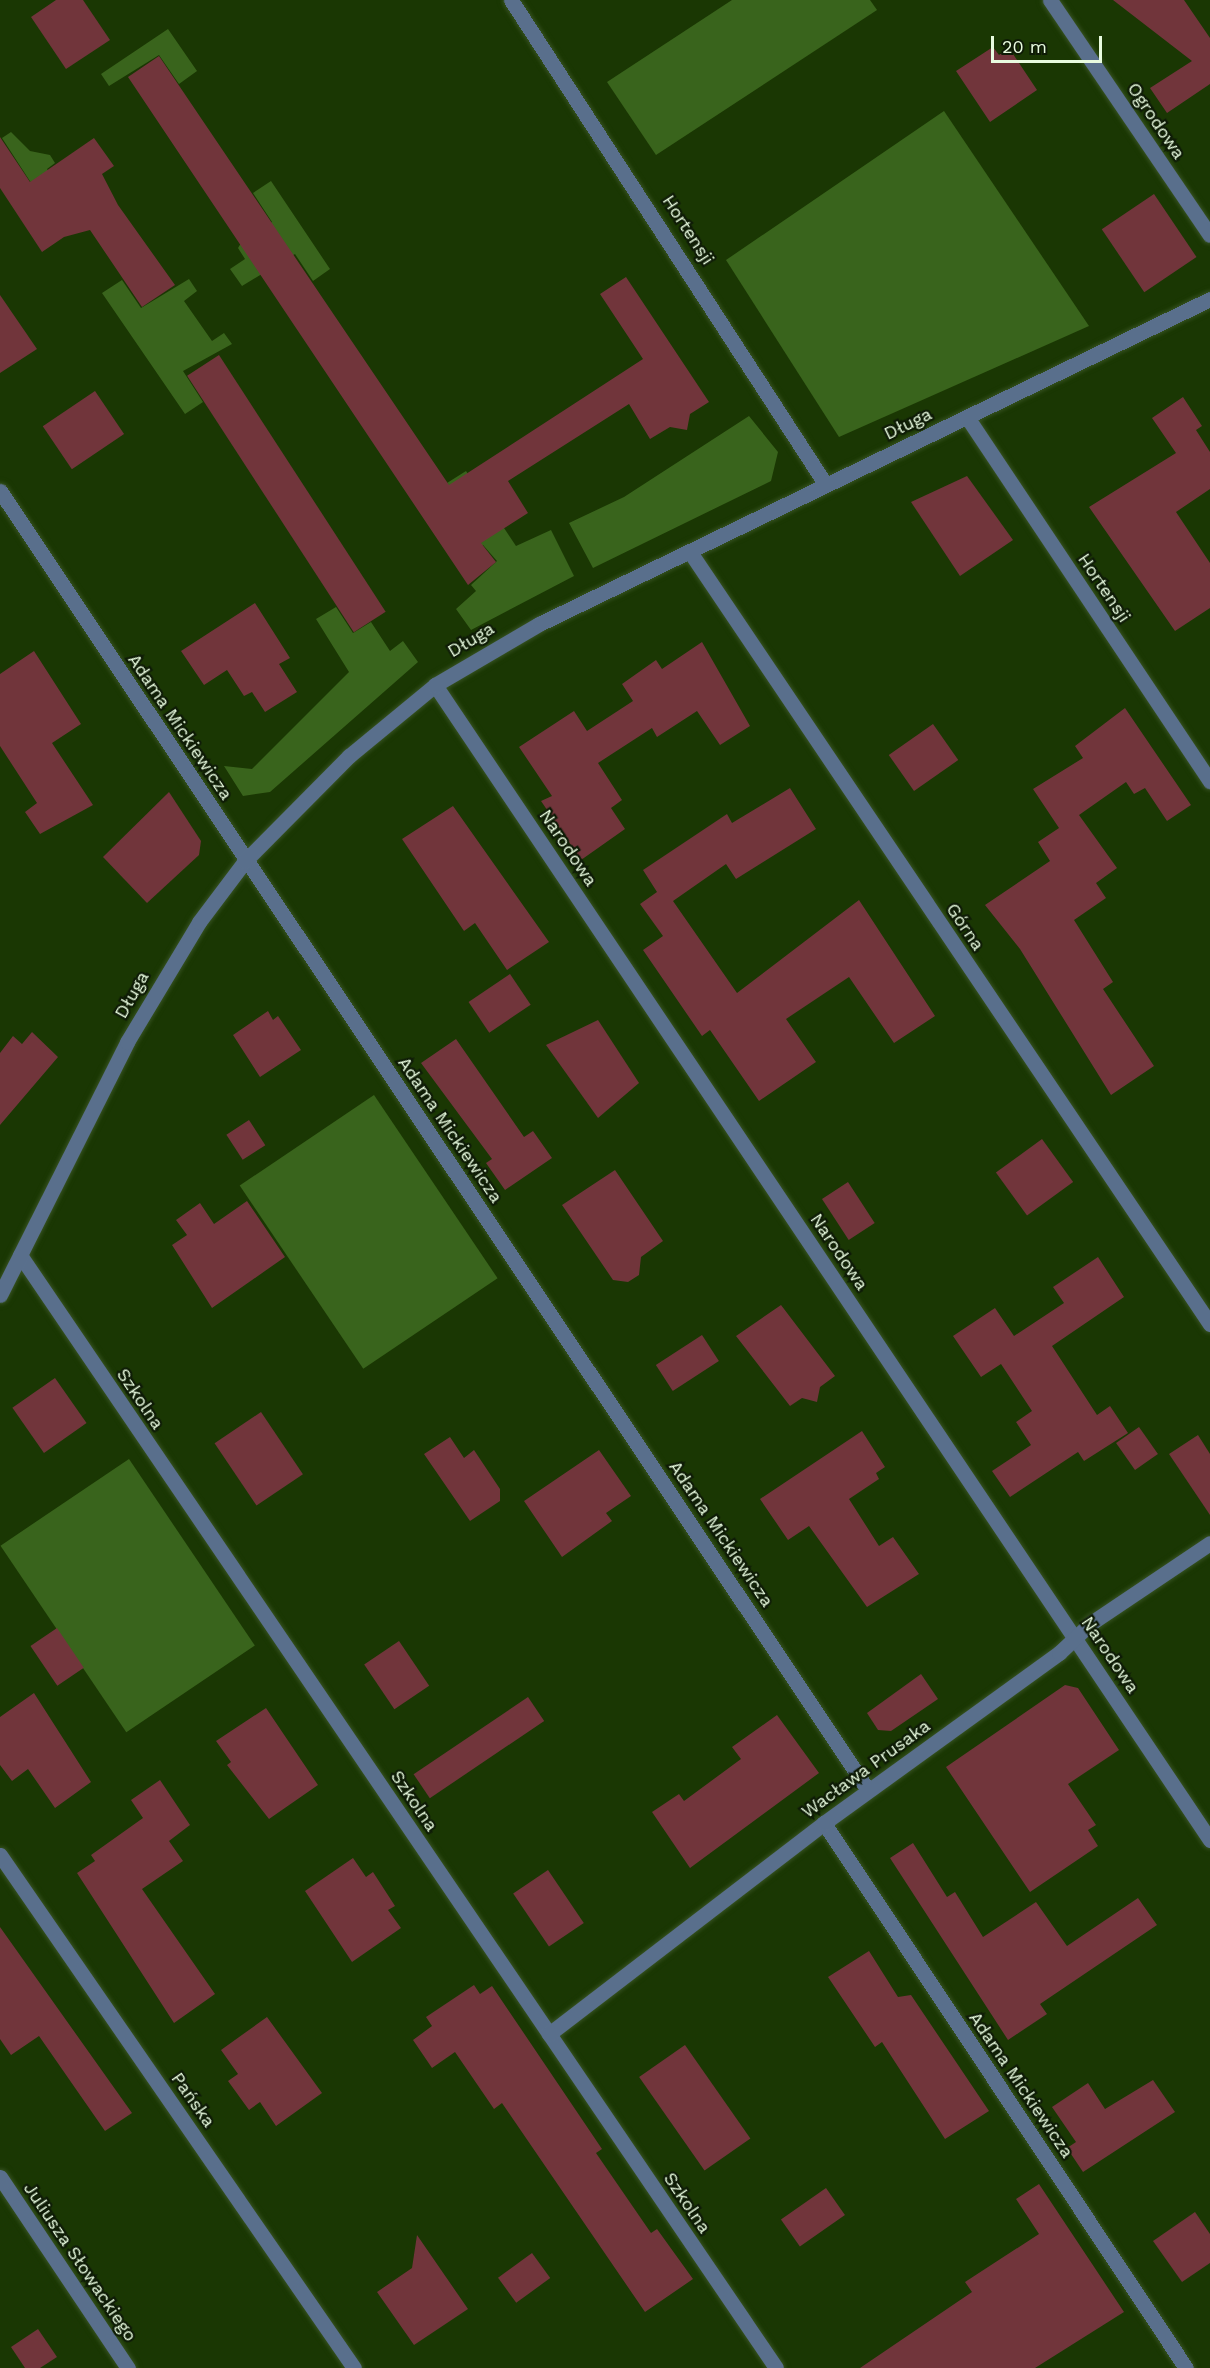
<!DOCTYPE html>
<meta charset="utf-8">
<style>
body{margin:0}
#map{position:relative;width:1210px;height:2368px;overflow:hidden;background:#1a3703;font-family:"Work Sans",sans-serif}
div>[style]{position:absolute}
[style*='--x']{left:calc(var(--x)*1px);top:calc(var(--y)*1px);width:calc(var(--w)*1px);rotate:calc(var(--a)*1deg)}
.green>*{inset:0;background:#39641c;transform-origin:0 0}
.building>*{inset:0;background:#71353b;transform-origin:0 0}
.roads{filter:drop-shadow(0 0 2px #375222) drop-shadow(0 0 2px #375222)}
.minor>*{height:15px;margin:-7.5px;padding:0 7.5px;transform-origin:7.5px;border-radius:7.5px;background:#596f8c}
span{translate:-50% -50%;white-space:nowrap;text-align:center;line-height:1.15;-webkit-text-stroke:4.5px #0e1b06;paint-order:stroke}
.street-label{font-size:18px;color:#e8fbdf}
.scale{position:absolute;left:991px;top:36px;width:111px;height:27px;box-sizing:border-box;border:3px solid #e8fbdf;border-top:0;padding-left:8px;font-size:18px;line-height:21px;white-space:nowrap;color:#e8fbdf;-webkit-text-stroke:4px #0e1b06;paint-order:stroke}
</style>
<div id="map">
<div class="green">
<i style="clip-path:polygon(732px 0,870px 0,877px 10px,656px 155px,607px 82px)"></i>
<i style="clip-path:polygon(168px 29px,197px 71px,179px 84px,159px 55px,109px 86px,101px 74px)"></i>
<i style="clip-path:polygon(944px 111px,1089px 326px,839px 437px,726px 260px)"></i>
<i style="clip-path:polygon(11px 132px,30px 151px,50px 155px,55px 163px,47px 169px,66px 198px,48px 209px,2px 138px)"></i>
<i style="clip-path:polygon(271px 181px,330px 269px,313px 281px,295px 254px,242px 286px,230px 269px,245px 259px,238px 248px,241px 243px,272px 222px,253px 193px)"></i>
<i style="clip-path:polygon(189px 279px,197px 291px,184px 301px,212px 341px,224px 333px,232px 344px,183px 371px,203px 402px,185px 414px,102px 293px,122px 280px,141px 308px)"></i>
<i style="clip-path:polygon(749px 416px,778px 452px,771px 481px,593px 568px,569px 523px,624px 497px)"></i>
<i style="clip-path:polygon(466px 471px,516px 546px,551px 530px,574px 576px,471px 630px,456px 609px,476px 591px,471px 585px,497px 561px,483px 545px,461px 560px,447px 483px)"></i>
<i style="clip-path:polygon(336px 607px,353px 633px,371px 622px,390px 651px,403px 641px,418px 662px,270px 792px,243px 796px,224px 766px,252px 769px,349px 672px,316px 619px)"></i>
<i style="left:374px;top:1095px;width:221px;height:162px;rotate:56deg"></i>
<i style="left:129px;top:1459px;width:225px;height:155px;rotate:56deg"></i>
</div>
<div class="building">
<i style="clip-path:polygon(56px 0,83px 0,110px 40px,66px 69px,31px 17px)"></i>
<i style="clip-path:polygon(1113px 0,1184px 0,1210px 38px,1210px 84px,1167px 113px,1150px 88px,1192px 61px)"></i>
<i style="clip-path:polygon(993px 47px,999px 55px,1009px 48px,1037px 90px,990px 122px,956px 71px)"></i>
<i style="clip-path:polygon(159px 56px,449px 485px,643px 359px,600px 294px,626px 277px,709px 402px,690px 414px,687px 430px,670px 427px,650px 439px,629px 404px,508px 481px,528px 513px,481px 543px,496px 562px,468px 585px,128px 77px)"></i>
<i style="clip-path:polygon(0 137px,30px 182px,94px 138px,114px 166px,102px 174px,118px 205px,175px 285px,142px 307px,90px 230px,64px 237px,42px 252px,0 188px)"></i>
<i style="left:1154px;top:194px;width:76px;height:63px;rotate:56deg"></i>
<i style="clip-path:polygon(0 295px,37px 349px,0 373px)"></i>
<i style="left:219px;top:355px;width:306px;height:38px;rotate:57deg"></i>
<i style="left:95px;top:391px;width:52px;height:63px;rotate:56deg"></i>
<i style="clip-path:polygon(1183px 397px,1202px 426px,1196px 430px,1210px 452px,1210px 489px,1176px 512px,1210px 563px,1210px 608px,1175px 631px,1089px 507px,1176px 453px,1152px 418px)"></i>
<i style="clip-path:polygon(967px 476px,1013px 540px,960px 576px,911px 502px)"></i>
<i style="clip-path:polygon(255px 603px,290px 658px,279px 664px,297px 692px,265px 712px,252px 692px,244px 696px,227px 670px,204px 685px,181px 651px)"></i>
<i style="clip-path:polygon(702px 642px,750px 726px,720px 745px,697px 711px,657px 737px,652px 728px,598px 763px,622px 800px,611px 808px,625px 829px,581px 860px,541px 801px,552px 796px,519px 747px,574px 711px,587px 731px,633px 701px,622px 684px,656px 660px,662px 669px)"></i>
<i style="clip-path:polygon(34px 651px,81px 724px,52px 743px,93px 805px,40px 834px,25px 812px,37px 803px,0 746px,0 674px)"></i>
<i style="clip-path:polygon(1125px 708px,1191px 805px,1167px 821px,1145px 788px,1134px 794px,1126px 782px,1079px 815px,1117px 868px,1096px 883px,1106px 898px,1074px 920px,1113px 982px,1103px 989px,1154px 1066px,1111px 1095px,1020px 949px,985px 905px,1050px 861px,1038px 842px,1059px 828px,1033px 789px,1083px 758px,1075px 746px)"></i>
<i style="left:933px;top:724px;width:44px;height:54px;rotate:55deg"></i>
<i style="clip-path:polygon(790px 788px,816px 829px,736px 879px,726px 864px,673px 901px,737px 993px,859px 900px,935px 1016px,894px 1043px,849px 977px,786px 1019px,816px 1062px,759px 1101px,710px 1030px,702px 1036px,643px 950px,663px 936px,640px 904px,657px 892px,643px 870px,727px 814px,732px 823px)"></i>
<i style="clip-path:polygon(169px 792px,201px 841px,199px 855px,147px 903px,103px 857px)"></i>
<i style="clip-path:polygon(453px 806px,549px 942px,507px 970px,475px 923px,464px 931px,402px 839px)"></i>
<i style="left:510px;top:974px;width:37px;height:50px;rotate:56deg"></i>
<i style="clip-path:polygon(268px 1011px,273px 1020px,278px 1016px,301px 1050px,260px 1077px,233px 1035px)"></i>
<i style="clip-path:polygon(598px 1020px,639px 1083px,598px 1118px,546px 1045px)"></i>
<i style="clip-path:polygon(32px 1032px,58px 1057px,0 1125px,0 1053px,13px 1036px,22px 1044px)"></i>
<i style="clip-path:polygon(456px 1039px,524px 1137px,533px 1131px,552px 1158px,505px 1190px,486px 1163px,492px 1159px,421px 1063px)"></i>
<i style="left:249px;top:1120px;width:30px;height:27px;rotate:57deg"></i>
<i style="left:1042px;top:1139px;width:53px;height:57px;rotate:54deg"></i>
<i style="clip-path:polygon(615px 1170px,663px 1241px,641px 1257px,639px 1275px,628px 1282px,613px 1280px,562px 1205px)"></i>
<i style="left:848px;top:1182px;width:49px;height:31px;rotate:57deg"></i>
<i style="clip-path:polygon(247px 1201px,285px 1257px,212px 1308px,172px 1245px,187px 1235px,176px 1220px,200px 1203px,214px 1224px)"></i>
<i style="clip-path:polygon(1098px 1257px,1124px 1297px,1052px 1346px,1097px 1415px,1110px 1406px,1128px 1433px,1084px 1461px,1078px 1452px,1010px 1497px,992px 1471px,1031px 1445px,1016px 1422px,1032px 1411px,1001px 1364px,981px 1377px,953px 1336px,995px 1308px,1014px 1336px,1064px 1303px,1053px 1287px)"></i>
<i style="clip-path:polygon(781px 1305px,835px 1376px,820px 1387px,817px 1402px,802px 1398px,790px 1406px,736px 1336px)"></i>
<i style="left:702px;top:1335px;width:31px;height:55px;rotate:57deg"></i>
<i style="left:55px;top:1378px;width:55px;height:52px;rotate:55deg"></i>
<i style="left:261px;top:1412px;width:75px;height:56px;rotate:56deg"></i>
<i style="left:1139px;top:1427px;width:33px;height:28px;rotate:55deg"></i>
<i style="clip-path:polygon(862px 1431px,885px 1467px,876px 1473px,879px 1479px,849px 1499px,879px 1546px,893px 1537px,919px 1574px,867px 1607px,809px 1526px,788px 1540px,760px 1499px)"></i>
<i style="clip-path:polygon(1198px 1435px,1210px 1454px,1210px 1515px,1169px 1454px)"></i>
<i style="clip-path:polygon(450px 1437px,464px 1458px,474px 1450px,500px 1489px,500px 1501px,470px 1521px,424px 1454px)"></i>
<i style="clip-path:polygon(599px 1450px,631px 1496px,606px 1513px,612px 1521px,562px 1557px,524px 1501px)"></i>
<i style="left:57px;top:1628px;width:48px;height:32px;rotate:56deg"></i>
<i style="left:399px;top:1641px;width:54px;height:42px;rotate:56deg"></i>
<i style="clip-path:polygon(921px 1674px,938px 1699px,891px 1731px,878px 1730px,867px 1713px)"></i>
<i style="clip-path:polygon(1065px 1685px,1078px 1688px,1119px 1750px,1068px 1784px,1096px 1825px,1088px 1830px,1098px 1846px,1030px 1892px,946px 1767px)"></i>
<i style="clip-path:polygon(34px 1693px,91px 1782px,55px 1808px,28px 1769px,12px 1781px,0 1765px,0 1717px)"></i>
<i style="left:528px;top:1697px;width:29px;height:138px;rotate:56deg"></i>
<i style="clip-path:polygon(266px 1708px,318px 1785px,269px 1819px,227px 1765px,231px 1762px,216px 1741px)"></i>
<i style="clip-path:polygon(777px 1715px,819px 1773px,690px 1868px,652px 1812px,679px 1794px,684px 1801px,741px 1759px,732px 1747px)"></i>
<i style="clip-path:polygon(160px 1780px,190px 1825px,169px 1841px,183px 1861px,142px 1889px,215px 1994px,174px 2023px,77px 1873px,95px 1861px,91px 1855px,143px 1818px,131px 1800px)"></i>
<i style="clip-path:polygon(913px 1843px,947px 1897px,955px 1892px,983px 1937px,1036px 1902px,1067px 1946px,1138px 1898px,1157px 1925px,1040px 2004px,1047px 2014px,1008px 2040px,890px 1858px)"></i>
<i style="clip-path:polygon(353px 1858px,366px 1877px,373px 1872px,395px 1906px,388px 1910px,401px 1928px,352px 1962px,305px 1891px)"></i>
<i style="left:548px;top:1870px;width:64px;height:42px;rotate:56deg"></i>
<i style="clip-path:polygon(0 1927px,132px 2113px,105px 2131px,39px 2036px,11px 2055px,0 2039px)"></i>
<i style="clip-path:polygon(869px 1951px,898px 1997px,911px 1995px,989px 2111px,945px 2139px,882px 2042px,875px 2047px,828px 1977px)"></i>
<i style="clip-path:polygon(474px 1985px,480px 1994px,492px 1986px,602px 2149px,596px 2153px,651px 2233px,657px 2229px,693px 2279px,645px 2312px,502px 2103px,494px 2109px,455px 2052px,432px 2068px,413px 2040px,432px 2026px,426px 2017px)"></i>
<i style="clip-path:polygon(267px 2017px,322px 2093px,276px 2126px,260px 2102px,249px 2110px,228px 2081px,238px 2074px,221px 2050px)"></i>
<i style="left:685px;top:2045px;width:114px;height:56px;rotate:55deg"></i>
<i style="clip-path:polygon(1153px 2080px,1175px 2112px,1083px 2172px,1067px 2148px,1076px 2142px,1052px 2107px,1088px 2083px,1105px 2109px)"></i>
<i style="clip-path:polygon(1039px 2184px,1124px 2312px,1035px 2368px,860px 2368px,972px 2292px,965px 2282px,1039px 2234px,1016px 2199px)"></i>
<i style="left:826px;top:2188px;width:33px;height:55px;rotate:55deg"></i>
<i style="clip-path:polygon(1195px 2212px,1210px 2234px,1210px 2263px,1182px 2282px,1153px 2241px)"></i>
<i style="clip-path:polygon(417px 2235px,468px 2309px,414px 2345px,377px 2292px,412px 2268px)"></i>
<i style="left:532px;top:2253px;width:31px;height:42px;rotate:54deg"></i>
<i style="clip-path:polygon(38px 2329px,57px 2357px,40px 2368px,25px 2368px,11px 2347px)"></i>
</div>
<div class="roads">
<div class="minor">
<i style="--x:511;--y:0;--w:578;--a:57"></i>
<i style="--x:1050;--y:0;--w:284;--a:55.8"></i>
<i style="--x:967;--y:417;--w:438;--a:56.3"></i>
<i style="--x:0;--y:491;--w:1562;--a:56.25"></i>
<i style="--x:690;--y:552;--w:931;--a:56.04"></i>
<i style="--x:435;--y:685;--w:1391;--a:56.14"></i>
<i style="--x:20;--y:1255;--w:1345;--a:55.81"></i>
<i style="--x:0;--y:1295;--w:283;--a:-63.3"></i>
<i style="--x:127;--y:1042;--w:140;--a:-59"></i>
<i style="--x:199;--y:922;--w:76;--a:-53"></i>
<i style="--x:245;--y:861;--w:148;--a:-45.3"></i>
<i style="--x:349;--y:756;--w:112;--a:-39.5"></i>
<i style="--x:435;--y:685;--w:121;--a:-30.4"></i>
<i style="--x:539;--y:624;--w:746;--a:-25.84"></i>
<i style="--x:824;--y:1823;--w:654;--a:56.41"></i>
<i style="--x:0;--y:1855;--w:623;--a:55.39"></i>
<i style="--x:549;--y:2034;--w:347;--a:-37.5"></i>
<i style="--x:824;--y:1823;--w:290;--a:-35.9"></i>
<i style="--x:1059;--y:1653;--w:44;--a:-43.2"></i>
<i style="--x:1091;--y:1623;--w:143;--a:-33.9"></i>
<i style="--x:0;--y:2177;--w:230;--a:56.2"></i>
</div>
</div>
<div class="street-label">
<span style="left:1156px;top:121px;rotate:56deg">Ogrodowa</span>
<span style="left:688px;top:230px;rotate:57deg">Hortensji</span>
<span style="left:908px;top:424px;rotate:-26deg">Długa</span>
<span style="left:1104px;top:588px;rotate:56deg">Hortensji</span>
<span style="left:471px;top:640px;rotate:-31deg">Długa</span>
<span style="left:180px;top:727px;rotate:56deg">Adama Mickiewicza</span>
<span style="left:568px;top:848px;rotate:56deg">Narodowa</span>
<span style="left:965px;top:927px;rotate:56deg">Górna</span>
<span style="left:132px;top:995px;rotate:-61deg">Długa</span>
<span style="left:450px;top:1130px;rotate:56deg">Adama Mickiewicza</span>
<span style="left:839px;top:1252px;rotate:56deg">Narodowa</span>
<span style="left:140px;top:1399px;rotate:56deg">Szkolna</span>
<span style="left:721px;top:1534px;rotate:56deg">Adama Mickiewicza</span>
<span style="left:1110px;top:1655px;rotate:56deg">Narodowa</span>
<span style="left:866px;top:1769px;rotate:-36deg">Wacława Prusaka</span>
<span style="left:414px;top:1801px;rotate:56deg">Szkolna</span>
<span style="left:1021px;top:2085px;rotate:56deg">Adama Mickiewicza</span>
<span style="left:193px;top:2100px;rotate:55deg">Pańska</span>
<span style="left:687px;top:2203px;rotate:56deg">Szkolna</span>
<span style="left:80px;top:2262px;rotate:56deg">Juliusza Słowackiego</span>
</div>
<div class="scale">20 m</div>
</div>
